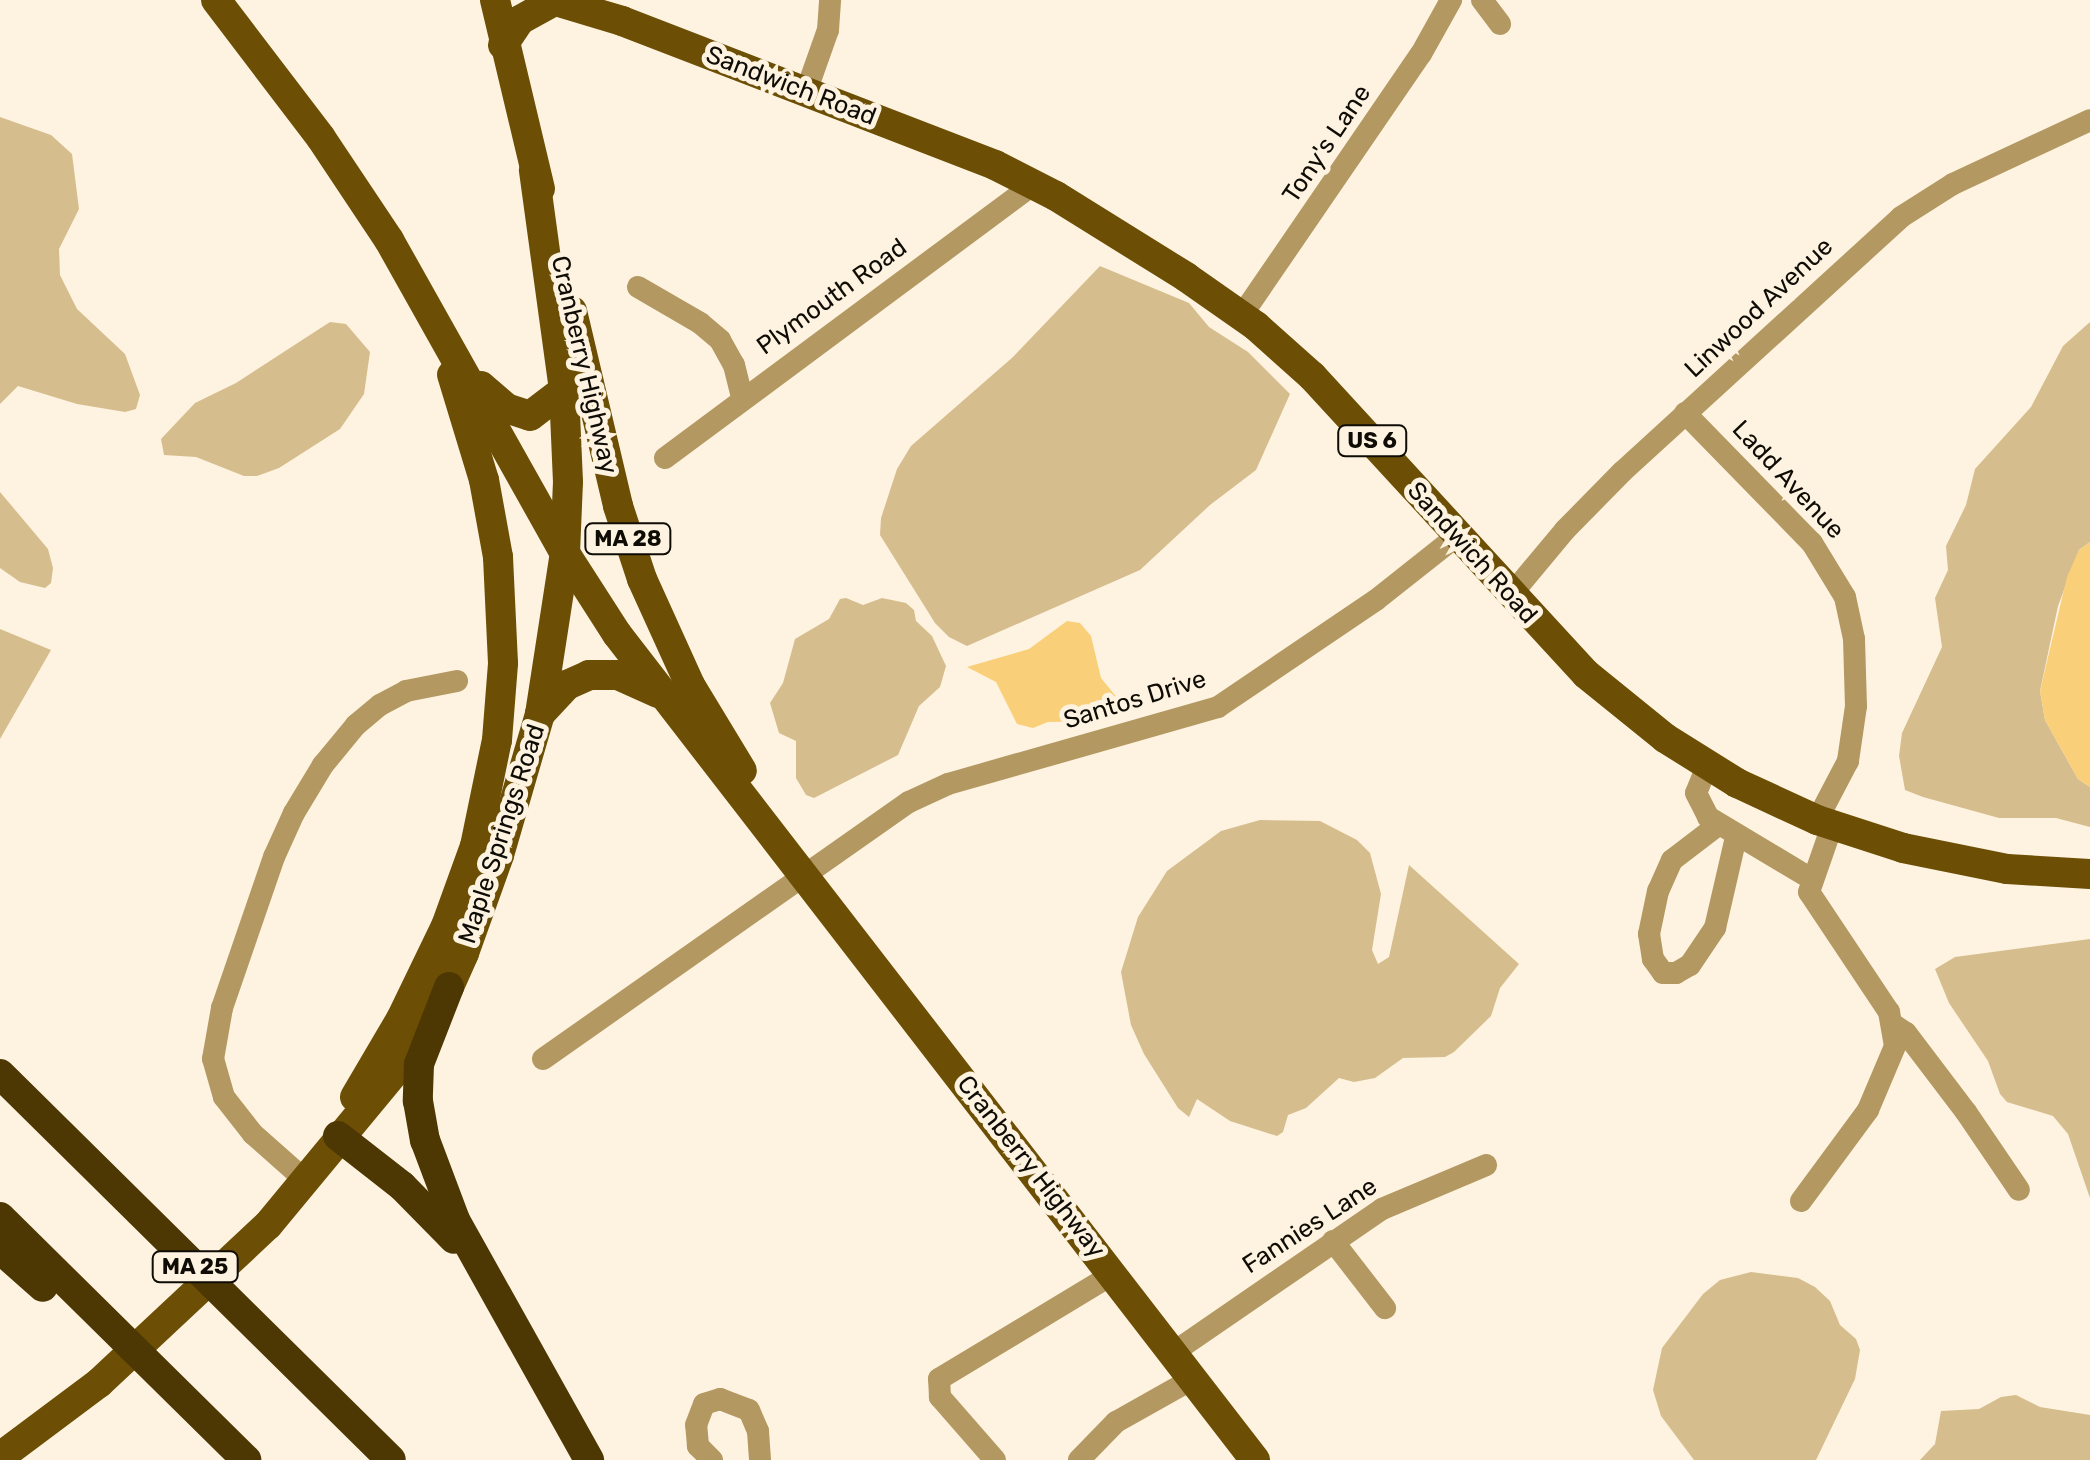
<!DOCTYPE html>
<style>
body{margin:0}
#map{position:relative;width:2090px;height:1460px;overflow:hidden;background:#fdf3e0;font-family:Rubik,sans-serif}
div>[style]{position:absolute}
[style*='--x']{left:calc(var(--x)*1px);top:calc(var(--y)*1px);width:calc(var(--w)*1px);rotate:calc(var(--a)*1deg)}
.green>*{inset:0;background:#d6bd8d}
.water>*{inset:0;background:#facf79}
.minor>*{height:22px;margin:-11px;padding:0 11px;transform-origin:11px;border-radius:11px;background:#b39862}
.major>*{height:30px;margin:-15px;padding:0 15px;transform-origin:15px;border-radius:15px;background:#6c4f05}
.highway>*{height:30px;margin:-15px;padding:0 15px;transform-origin:15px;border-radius:15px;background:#4d3804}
span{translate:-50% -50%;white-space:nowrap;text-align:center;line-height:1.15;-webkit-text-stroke:10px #fdf3e0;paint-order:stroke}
.shield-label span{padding:2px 8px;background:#fdf3e0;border:2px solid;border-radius:8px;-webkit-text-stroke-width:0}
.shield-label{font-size:22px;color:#0f0c06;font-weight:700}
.street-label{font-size:25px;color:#0f0c06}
</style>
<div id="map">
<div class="green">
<i style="clip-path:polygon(0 117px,51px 135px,72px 154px,79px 209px,59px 249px,60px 275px,77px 309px,125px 354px,140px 395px,136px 409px,125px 412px,77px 404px,18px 386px,0 404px)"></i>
<i style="clip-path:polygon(1100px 266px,1189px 303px,1209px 327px,1248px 352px,1290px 394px,1256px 470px,1210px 505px,1140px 570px,967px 646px,949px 637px,935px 623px,880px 535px,881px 518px,897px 469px,911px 446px,1013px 357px)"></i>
<i style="clip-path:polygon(330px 322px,346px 324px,370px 352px,364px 394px,340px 429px,279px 468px,257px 476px,244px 476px,196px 457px,164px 455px,161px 439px,195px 403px,236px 383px)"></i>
<i style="clip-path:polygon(2090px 322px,2090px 542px,2079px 550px,2058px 606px,2040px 691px,2045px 720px,2078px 779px,2090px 787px,2090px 827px,2056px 818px,1999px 818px,1923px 797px,1905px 790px,1899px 756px,1902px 733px,1942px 647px,1935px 598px,1948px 570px,1946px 546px,1966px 505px,1975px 469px,2031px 407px,2063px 346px)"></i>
<i style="clip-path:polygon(0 492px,48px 549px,53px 568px,51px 583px,45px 588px,20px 582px,0 568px)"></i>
<i style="clip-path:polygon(846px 598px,863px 605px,882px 598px,906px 603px,914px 610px,916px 621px,932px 636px,946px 666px,940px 687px,919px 706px,898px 755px,814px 798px,806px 795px,796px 778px,796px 741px,779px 733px,770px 703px,783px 683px,795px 639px,829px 619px,840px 599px)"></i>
<i style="clip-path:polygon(0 629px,51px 650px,0 739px)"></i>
<i style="clip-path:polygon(1260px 820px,1320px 821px,1357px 840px,1370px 853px,1381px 894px,1372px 950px,1378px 964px,1389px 957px,1409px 865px,1519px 964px,1500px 988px,1491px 1016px,1454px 1052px,1445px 1057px,1403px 1058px,1375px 1078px,1354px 1082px,1339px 1078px,1306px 1108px,1288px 1115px,1283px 1132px,1277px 1136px,1230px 1121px,1197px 1099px,1189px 1117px,1178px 1108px,1144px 1054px,1131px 1025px,1121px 972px,1138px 917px,1167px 871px,1221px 831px)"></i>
<i style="clip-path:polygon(2090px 939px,2090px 1198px,2068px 1134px,2053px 1116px,2007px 1102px,2000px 1094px,1988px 1061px,1949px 1003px,1935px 969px,1955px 957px)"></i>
<i style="clip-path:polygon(1751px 1272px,1798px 1278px,1815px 1287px,1830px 1301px,1840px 1325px,1856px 1339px,1860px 1350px,1855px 1379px,1816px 1460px,1694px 1460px,1661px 1416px,1653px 1390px,1662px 1348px,1703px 1294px,1720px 1280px)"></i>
<i style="clip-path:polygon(2016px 1395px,2040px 1407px,2090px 1415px,2090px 1460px,1920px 1460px,1935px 1444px,1941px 1411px,1979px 1409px,2001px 1397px)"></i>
</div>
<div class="water">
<i style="clip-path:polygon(2090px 542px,2090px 787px,2078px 779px,2045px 720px,2040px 691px,2067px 577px,2079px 550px)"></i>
<i style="clip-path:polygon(1067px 621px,1080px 623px,1091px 636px,1101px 678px,1118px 699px,1117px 713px,1107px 721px,1048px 722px,1033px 728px,1017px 724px,996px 682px,967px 667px,1029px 649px)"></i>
</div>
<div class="minor">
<i style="--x:1482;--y:0;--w:30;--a:53"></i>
<i style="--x:806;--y:92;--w:66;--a:-70.5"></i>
<i style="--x:828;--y:30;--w:30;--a:-86"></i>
<i style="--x:638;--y:287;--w:72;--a:30.1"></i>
<i style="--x:700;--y:323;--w:26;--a:40"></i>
<i style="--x:720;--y:340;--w:29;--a:61"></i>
<i style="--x:734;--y:365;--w:34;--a:76"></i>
<i style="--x:1242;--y:315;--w:316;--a:-55.6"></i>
<i style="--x:1421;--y:54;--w:62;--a:-60.9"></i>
<i style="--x:1685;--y:413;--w:182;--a:45.7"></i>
<i style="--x:1812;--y:543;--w:63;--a:58.6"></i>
<i style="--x:1845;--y:597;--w:43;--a:77.9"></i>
<i style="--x:1854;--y:639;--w:67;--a:88.3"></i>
<i style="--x:1856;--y:706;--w:56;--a:98.3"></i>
<i style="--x:1848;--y:761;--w:67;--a:117.7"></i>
<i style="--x:665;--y:458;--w:460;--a:-36.6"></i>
<i style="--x:1510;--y:596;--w:86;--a:-50.2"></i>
<i style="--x:1565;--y:530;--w:81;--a:-45.5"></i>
<i style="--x:1622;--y:472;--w:378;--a:-42.4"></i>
<i style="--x:1901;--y:217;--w:62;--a:-32.4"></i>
<i style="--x:1953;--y:184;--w:151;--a:-25"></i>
<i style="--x:1707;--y:766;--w:29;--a:112"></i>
<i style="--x:1696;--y:793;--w:27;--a:63"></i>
<i style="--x:1708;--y:817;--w:119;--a:30.9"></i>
<i style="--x:1718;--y:825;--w:58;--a:142.7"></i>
<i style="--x:1672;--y:860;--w:34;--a:114"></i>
<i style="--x:1658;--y:891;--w:44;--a:101.8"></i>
<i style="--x:1649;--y:934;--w:25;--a:81"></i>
<i style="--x:1653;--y:959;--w:17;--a:54"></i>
<i style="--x:1663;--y:973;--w:13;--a:0"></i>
<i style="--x:1676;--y:973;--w:16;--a:-30"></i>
<i style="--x:1690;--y:965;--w:45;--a:-56"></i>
<i style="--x:1715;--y:928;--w:93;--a:-77"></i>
<i style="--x:1894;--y:1025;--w:14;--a:34"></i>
<i style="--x:1906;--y:1033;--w:99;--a:52.8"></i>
<i style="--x:1966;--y:1112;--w:94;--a:55.8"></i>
<i style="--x:543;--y:1059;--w:447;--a:-35.1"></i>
<i style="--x:909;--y:802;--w:43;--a:-24.8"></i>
<i style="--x:948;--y:784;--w:281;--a:-15.9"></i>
<i style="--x:1218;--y:707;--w:191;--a:-34.1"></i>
<i style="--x:1376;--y:600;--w:105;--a:-38.4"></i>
<i style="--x:305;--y:1180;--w:69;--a:-138.5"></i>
<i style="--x:253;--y:1134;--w:47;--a:-128.1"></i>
<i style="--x:224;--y:1097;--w:40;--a:-106"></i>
<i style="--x:213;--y:1059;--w:52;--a:-80"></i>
<i style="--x:222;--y:1008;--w:160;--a:-71"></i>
<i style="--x:274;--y:857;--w:48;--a:-65.6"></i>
<i style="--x:294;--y:813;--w:56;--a:-58.9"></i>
<i style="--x:323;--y:765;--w:52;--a:-50.5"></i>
<i style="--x:356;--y:725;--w:31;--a:-40"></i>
<i style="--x:380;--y:705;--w:30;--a:-28"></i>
<i style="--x:406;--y:691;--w:52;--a:-11.1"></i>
<i style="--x:1801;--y:1201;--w:113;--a:-53.6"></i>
<i style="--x:1868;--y:1110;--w:69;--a:-67.1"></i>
<i style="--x:1895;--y:1046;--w:35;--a:-100"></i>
<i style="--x:1889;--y:1012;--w:144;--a:-123.7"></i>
<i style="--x:1809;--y:892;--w:70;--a:-70.8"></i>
<i style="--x:1333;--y:1241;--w:85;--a:52.2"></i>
<i style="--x:1174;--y:1352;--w:252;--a:-34.5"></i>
<i style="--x:1382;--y:1209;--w:113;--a:-22.9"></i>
<i style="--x:712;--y:1460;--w:20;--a:-135"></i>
<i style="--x:698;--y:1446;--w:21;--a:-95"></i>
<i style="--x:696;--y:1425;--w:22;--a:-69"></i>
<i style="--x:704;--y:1404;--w:17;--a:-17"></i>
<i style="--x:720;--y:1399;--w:31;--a:21"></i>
<i style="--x:749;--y:1410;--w:23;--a:67"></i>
<i style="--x:758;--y:1431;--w:29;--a:86"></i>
<i style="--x:995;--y:1460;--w:84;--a:-131.1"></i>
<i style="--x:940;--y:1397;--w:18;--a:-93"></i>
<i style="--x:939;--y:1379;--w:203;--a:-31.1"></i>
<i style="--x:1079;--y:1460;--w:53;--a:-45.8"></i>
<i style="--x:1116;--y:1422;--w:90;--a:-29.4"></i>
</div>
<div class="major">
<i style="--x:216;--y:0;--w:173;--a:52.7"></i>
<i style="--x:321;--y:138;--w:123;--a:56.3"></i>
<i style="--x:389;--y:240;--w:359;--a:60.7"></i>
<i style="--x:565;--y:553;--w:96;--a:57.3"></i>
<i style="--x:617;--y:634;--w:1044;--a:52.32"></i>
<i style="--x:495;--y:0;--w:194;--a:76.6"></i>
<i style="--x:552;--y:0;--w:73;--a:16.7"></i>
<i style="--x:622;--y:21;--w:400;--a:21.1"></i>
<i style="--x:995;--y:165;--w:68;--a:26.9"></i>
<i style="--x:1056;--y:196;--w:153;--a:31.9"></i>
<i style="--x:1186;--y:277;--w:85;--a:35"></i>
<i style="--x:1256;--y:326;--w:75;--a:41.8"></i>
<i style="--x:1312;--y:376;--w:405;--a:47.4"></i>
<i style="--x:1586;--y:674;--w:102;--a:39"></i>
<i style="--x:1665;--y:738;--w:85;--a:32"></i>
<i style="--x:1737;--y:783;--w:88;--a:24.8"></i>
<i style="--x:1817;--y:820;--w:90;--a:18"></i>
<i style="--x:1903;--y:848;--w:106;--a:11.4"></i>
<i style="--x:2007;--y:869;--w:83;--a:3.4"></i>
<i style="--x:503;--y:45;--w:30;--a:-56"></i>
<i style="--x:520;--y:20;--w:39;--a:-29"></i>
<i style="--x:572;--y:311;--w:200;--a:76.7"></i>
<i style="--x:618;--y:506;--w:77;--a:71.8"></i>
<i style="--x:642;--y:579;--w:116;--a:65.6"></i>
<i style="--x:690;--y:685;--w:100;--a:58.8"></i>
<i style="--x:481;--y:386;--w:33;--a:41"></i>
<i style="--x:506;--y:408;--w:25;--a:18"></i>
<i style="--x:530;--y:416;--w:43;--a:-37.4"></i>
<i style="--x:540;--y:714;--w:40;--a:-47"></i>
<i style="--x:567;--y:685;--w:24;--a:-24"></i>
<i style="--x:589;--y:675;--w:29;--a:0"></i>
<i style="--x:618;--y:675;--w:44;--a:24.2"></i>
<i style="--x:355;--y:1097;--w:91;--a:-59.5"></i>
<i style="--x:401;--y:1019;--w:103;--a:-64.2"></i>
<i style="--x:446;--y:926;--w:85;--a:-70.1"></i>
<i style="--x:475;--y:846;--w:108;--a:-78.3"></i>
<i style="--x:497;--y:740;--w:77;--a:-85.5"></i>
<i style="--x:503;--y:663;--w:106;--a:-92.7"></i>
<i style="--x:498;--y:557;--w:78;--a:-100.3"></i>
<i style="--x:484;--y:480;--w:110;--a:-106.9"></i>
<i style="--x:0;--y:1457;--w:124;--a:-36.8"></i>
<i style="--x:99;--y:1383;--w:231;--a:-43.1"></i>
<i style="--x:268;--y:1225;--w:201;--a:-50.4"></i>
<i style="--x:396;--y:1070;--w:98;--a:-57.4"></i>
<i style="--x:449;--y:987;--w:37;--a:-66"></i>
<i style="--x:464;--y:953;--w:104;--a:-70.3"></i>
<i style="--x:499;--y:855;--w:147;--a:-73.8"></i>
<i style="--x:540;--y:714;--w:163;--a:-81.2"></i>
<i style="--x:565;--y:553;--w:71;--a:-87.6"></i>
<i style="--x:568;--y:482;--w:92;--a:-92.5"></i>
<i style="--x:564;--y:390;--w:222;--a:-97.8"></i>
</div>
<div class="highway">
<i style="--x:449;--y:987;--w:83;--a:111.3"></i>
<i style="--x:419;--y:1064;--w:37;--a:92"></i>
<i style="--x:418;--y:1101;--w:40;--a:80"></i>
<i style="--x:425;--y:1140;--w:85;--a:69.4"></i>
<i style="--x:455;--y:1220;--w:275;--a:60.8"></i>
<i style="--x:0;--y:1074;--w:549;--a:44.63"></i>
<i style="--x:338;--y:1136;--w:81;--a:38"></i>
<i style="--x:402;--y:1186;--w:74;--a:45.5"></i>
<i style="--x:0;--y:1217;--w:346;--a:44.6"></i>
<i style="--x:0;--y:1249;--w:57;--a:41.5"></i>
</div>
<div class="shield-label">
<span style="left:1372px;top:441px">US 6</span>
<span style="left:628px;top:539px">MA 28</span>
<span style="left:195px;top:1267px">MA 25</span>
</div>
<div class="street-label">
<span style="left:791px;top:86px;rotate:21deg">Sandwich Road</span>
<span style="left:1327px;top:144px;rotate:-56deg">Tony's Lane</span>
<span style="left:832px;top:297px;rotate:-36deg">Plymouth Road</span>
<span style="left:1759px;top:308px;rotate:-43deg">Linwood Avenue</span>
<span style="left:584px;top:365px;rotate:77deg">Cranberry Highway</span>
<span style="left:1788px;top:480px;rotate:47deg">Ladd Avenue</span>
<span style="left:1472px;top:553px;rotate:48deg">Sandwich Road</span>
<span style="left:1135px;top:700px;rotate:-17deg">Santos Drive</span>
<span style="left:502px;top:834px;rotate:-72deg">Maple Springs Road</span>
<span style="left:1031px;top:1167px;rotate:52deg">Cranberry Highway</span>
<span style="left:1310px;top:1226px;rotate:-33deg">Fannies Lane</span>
</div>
</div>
